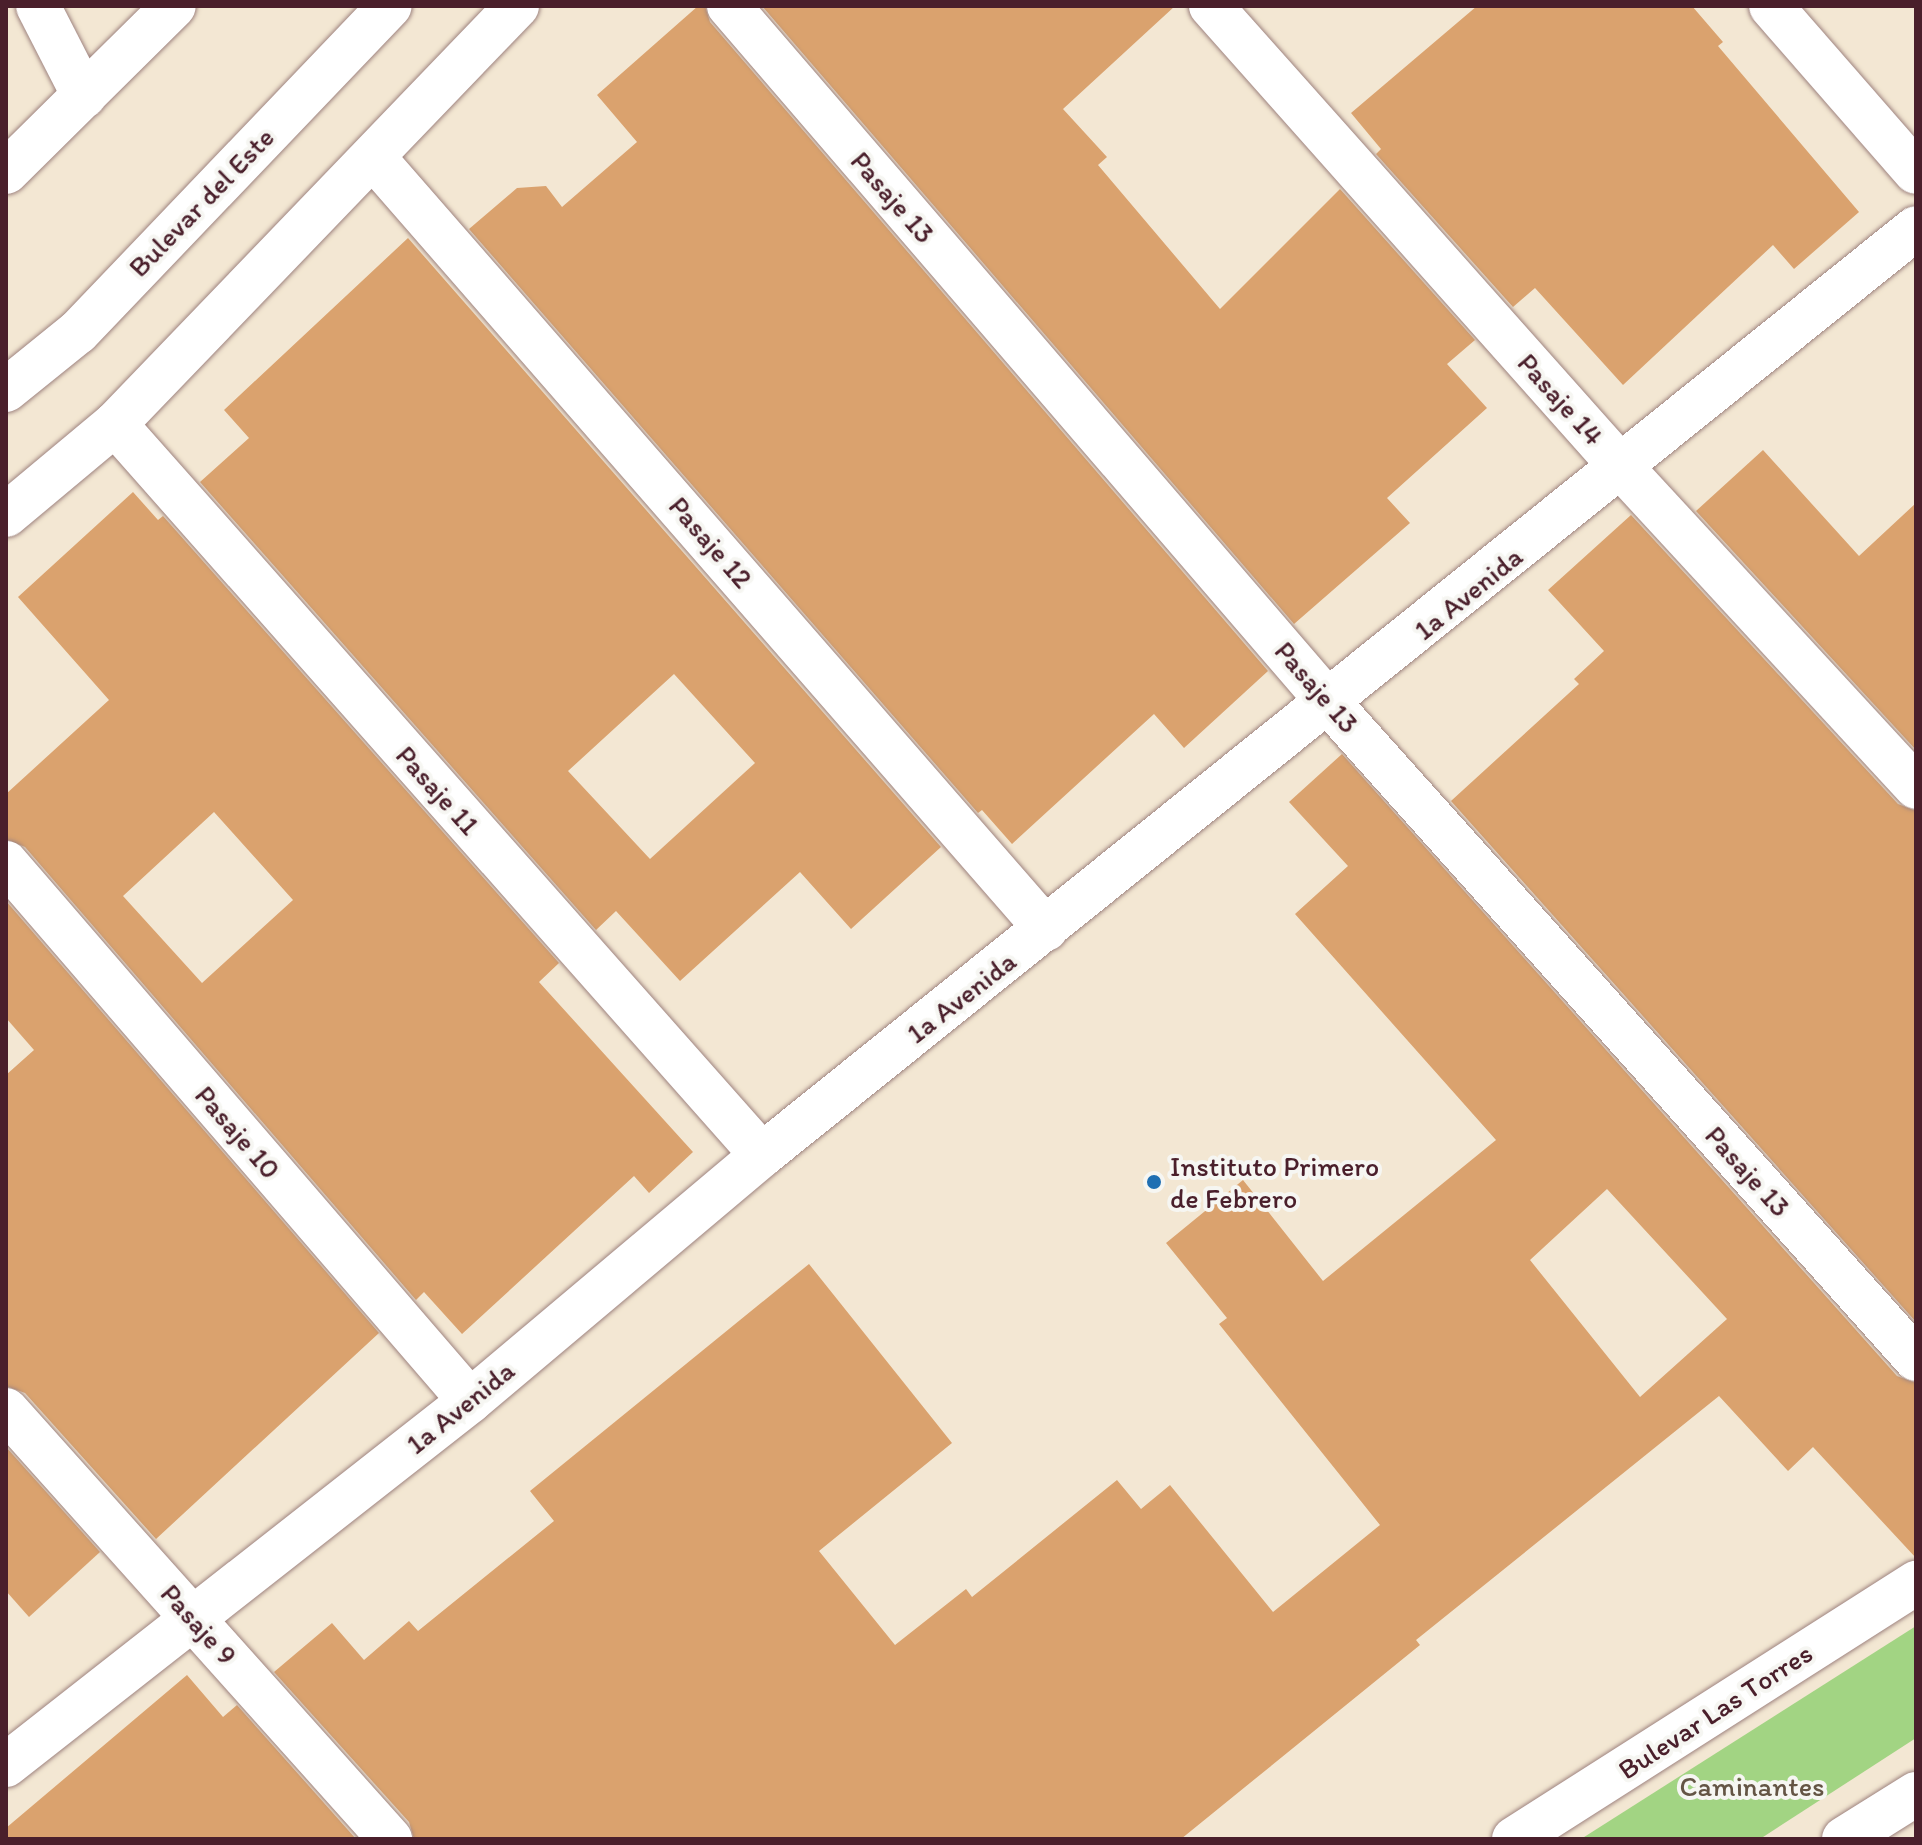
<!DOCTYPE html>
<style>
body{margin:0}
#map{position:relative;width:1922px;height:1845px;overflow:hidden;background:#f3e7d3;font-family:Itim,sans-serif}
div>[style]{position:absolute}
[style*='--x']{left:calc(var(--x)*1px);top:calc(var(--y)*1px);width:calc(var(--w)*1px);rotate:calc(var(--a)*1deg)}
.green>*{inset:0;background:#a2d483}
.building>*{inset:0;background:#daa26e}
.roads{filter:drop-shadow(0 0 2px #9e837f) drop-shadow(0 0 2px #9e837f)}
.minor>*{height:44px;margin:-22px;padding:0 22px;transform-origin:22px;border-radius:22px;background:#fff}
.highway>*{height:44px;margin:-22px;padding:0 22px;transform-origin:22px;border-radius:22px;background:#fff}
.dots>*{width:22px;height:22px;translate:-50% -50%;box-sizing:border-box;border:4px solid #f6f6f2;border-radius:50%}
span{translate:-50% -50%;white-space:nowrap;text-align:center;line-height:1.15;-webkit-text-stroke:8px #f6f6f2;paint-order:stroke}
.street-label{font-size:28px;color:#4a1f2b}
.poi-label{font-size:28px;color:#4a1f2b}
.left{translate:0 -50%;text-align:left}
.park-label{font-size:28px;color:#645545}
.frame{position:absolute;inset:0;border:8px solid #4a1f2b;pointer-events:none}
</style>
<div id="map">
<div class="green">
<i style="clip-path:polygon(1916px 1626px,1916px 1738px,1760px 1839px,1581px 1839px)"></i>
</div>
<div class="building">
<i style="clip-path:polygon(698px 6px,705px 6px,710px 22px,1268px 671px,1184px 748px,1154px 714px,1012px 844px,982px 810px,978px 813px,469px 229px,517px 188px,546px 186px,562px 207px,637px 142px,597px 95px)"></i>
<i style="clip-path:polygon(762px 6px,1175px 6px,1063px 109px,1107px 157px,1098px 165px,1220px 309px,1340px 189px,1475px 340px,1447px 364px,1487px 408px,1387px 498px,1410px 523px,1294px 624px)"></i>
<i style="clip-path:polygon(1477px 6px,1692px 6px,1723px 42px,1718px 46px,1859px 212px,1794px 269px,1773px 245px,1623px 385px,1535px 288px,1513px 307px,1376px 154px,1381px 149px,1351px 113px)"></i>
<i style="clip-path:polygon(evenodd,408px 238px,941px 847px,851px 929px,800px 872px,680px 981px,616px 911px,596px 930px,200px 482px,249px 438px,224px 410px,408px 238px,674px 674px,755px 763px,650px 859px,568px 771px,674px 674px)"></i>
<i style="clip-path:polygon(1763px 450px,1859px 556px,1916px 503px,1916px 750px,1696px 511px)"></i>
<i style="clip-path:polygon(evenodd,133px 492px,158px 520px,163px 516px,559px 963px,539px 982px,693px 1152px,649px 1193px,634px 1176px,462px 1334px,424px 1292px,416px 1300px,25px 847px,6px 839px,6px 794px,109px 700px,18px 597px,133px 492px,214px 812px,293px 900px,202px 983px,123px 896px,214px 812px)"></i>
<i style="clip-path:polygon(1631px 515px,1898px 804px,1916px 811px,1916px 1322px,1451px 801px,1579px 684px,1574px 679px,1604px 651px,1548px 590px)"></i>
<i style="clip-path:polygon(evenodd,1342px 754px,1897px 1376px,1916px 1383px,1916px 1558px,1813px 1447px,1788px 1471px,1719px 1396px,1416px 1640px,1420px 1645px,1181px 1839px,414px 1839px,409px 1822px,274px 1672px,332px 1623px,364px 1660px,409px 1621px,418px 1631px,554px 1521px,530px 1491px,809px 1264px,952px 1443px,819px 1551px,895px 1645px,966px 1589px,972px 1597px,1117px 1480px,1141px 1509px,1170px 1485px,1273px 1612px,1380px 1525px,1219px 1324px,1227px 1318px,1166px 1243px,1243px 1180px,1323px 1281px,1496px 1140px,1295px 914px,1348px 866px,1289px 802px,1342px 754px,1607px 1189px,1727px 1319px,1640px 1397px,1530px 1260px,1607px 1189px)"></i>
<i style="clip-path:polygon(6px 901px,379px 1333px,156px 1539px,25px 1393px,6px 1386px,6px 1075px,34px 1050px,6px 1018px)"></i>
<i style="clip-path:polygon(6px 1447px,100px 1552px,29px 1617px,6px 1591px)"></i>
<i style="clip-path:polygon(187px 1675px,223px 1717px,237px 1705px,356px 1839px,6px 1839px,6px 1828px)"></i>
</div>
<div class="roads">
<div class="minor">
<i style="--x:38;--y:6;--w:101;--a:62.9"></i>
<i style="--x:729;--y:6;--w:921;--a:49.27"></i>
<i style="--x:1330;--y:704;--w:879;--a:48.18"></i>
<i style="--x:1211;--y:6;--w:618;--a:48.34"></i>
<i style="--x:1622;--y:468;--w:434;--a:47.3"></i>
<i style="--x:1771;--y:6;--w:220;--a:48.9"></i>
<i style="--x:373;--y:157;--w:1024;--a:48.92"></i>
<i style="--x:115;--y:424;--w:976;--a:48.49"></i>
<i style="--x:6;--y:515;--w:142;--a:-39.9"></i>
<i style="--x:115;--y:424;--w:580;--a:-46.12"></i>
<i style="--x:6;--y:863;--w:710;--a:49.22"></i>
<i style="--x:6;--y:1410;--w:576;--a:48.17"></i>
<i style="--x:6;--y:1765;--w:590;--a:-38.11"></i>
<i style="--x:470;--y:1401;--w:382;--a:-40.1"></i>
<i style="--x:762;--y:1155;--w:1480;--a:-38.77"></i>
<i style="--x:1514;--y:1839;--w:477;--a:-32.5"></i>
<i style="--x:1844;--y:1839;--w:85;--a:-32"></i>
</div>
<div class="highway">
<i style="--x:6;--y:172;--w:236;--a:-44.7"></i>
<i style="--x:6;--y:390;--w:92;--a:-38.9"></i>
<i style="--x:78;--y:332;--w:451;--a:-46.3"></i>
</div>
</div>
<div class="dots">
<i style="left:1154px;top:1182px;background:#1f6fb2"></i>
</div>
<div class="street-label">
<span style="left:893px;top:197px;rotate:49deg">Pasaje 13</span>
<span style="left:201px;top:202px;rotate:-46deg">Bulevar del Este</span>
<span style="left:1561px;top:399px;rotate:48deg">Pasaje 14</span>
<span style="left:711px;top:542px;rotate:49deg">Pasaje 12</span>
<span style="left:1468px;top:593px;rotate:-39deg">1a Avenida</span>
<span style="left:1317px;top:687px;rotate:49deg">Pasaje 13</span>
<span style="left:438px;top:790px;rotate:48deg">Pasaje 11</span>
<span style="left:961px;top:997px;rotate:-38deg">1a Avenida</span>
<span style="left:238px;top:1132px;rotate:49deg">Pasaje 10</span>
<span style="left:1748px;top:1171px;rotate:48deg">Pasaje 13</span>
<span style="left:460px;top:1407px;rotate:-39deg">1a Avenida</span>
<span style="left:199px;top:1624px;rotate:48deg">Pasaje 9</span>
<span style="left:1715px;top:1711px;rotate:-33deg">Bulevar Las Torres</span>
</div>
<div class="poi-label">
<span class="left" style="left:1170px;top:1182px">Instituto Primero<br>de Febrero</span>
</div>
<div class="park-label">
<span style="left:1752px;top:1786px">Caminantes</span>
</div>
<div class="frame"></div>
</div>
